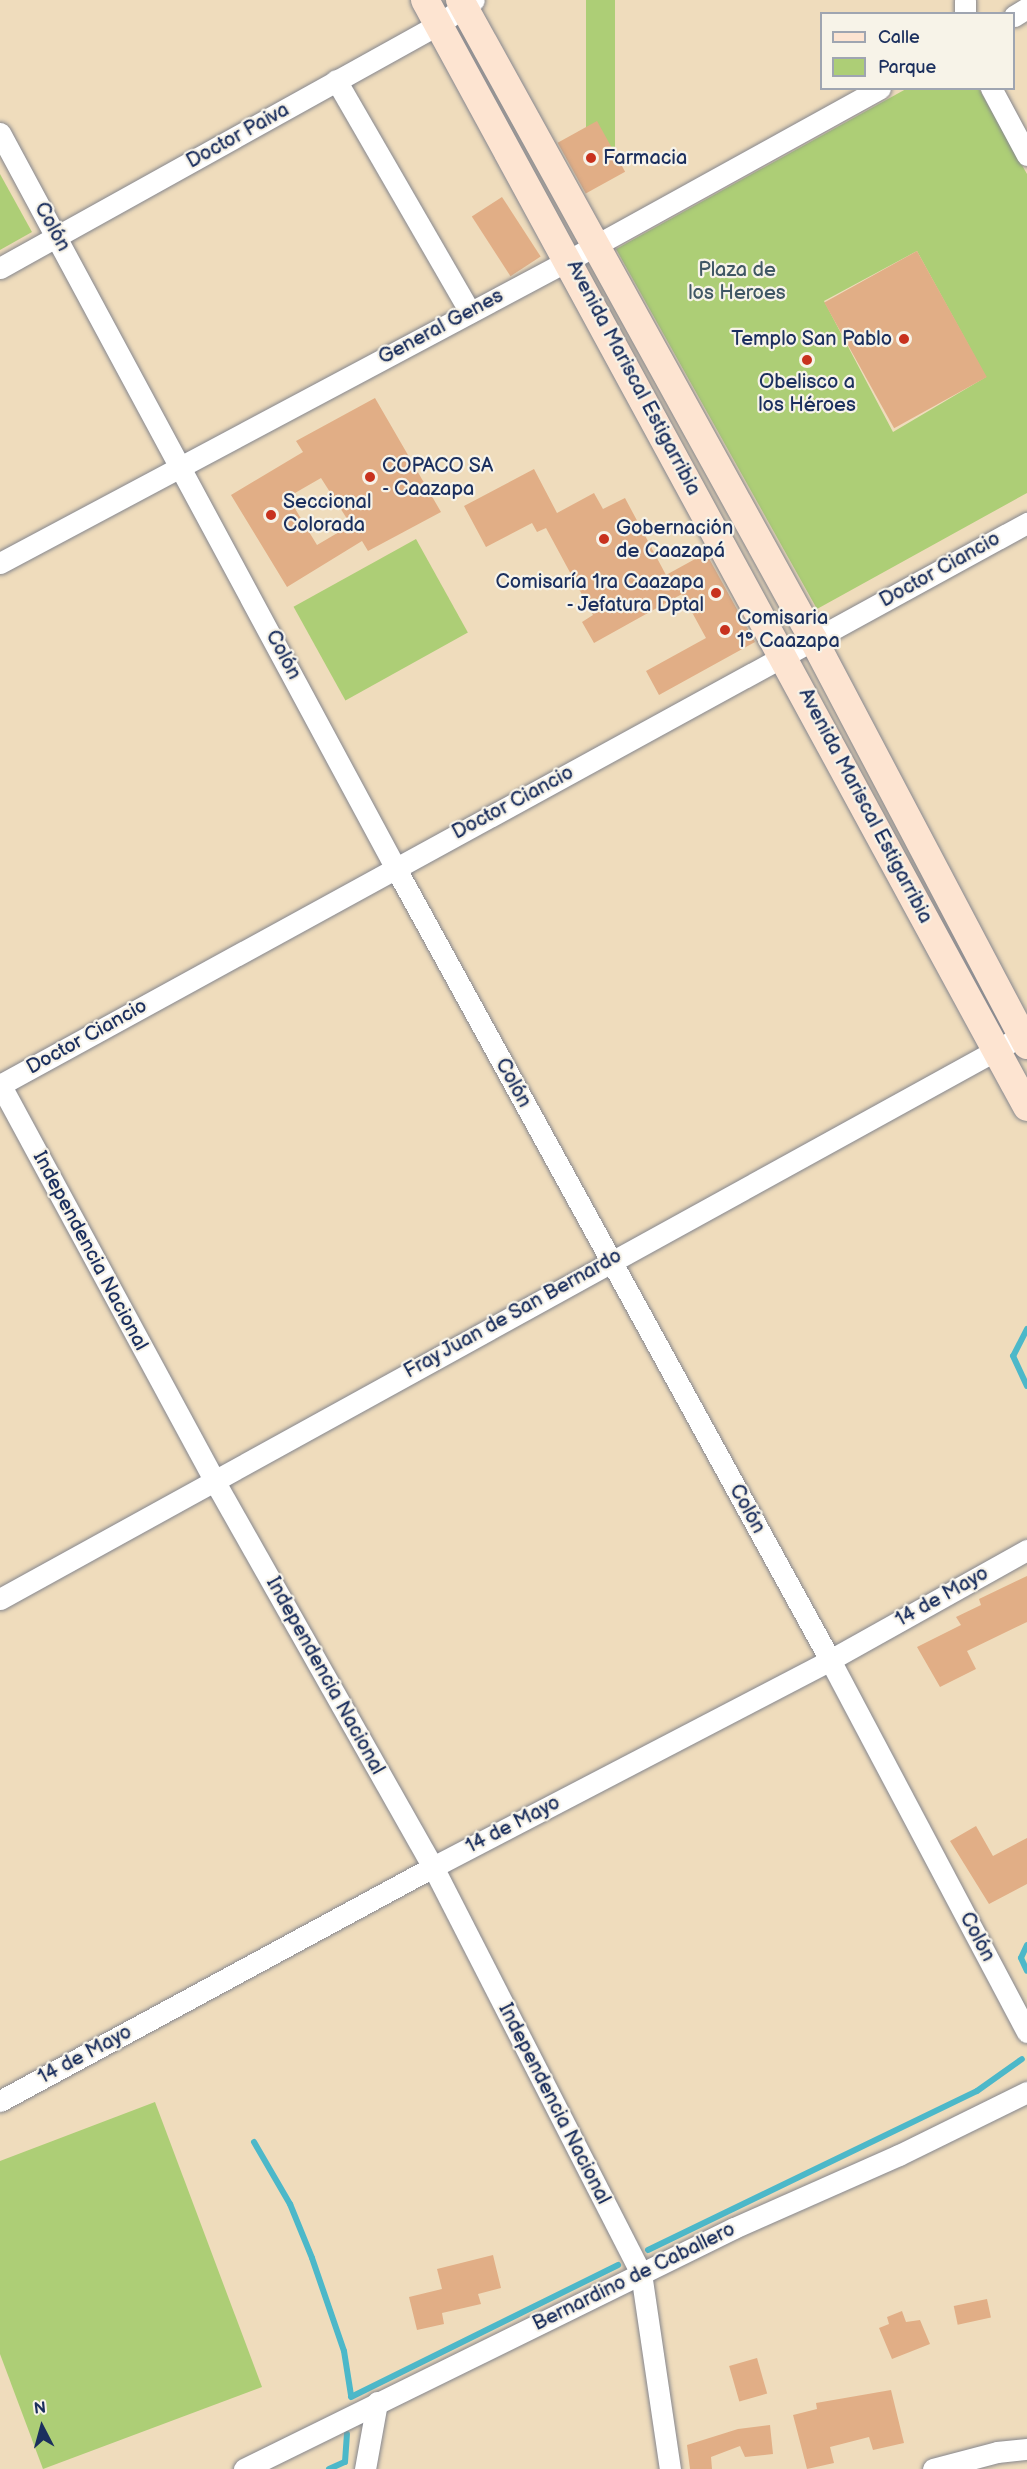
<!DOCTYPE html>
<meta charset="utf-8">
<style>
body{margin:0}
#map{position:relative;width:1027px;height:2469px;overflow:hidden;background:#efdcbc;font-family:"Balsamiq Sans",sans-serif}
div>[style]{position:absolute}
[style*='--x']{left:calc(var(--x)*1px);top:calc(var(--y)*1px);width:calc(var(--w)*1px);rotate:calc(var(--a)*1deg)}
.green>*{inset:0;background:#adce76;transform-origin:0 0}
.stream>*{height:6px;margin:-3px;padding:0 3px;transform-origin:3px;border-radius:3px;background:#4cb8c9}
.building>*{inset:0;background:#e1ae86;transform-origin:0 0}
.roads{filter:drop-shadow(0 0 2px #85868d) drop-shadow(0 0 2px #85868d)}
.street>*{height:21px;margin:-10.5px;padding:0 10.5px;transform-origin:10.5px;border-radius:10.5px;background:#fff}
.secondary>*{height:28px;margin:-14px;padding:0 14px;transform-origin:14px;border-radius:14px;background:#fde4d1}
.dots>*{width:16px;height:16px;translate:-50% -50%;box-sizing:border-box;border:3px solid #f7f3e8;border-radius:50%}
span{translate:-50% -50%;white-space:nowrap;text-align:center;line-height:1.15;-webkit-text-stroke:4.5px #f7f3e8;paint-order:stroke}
.street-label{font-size:20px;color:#1b2f5e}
.poi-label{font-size:20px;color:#1b2f5e}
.left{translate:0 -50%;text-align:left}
.right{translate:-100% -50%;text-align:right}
.park-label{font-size:20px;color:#405764}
.legend{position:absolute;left:820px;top:12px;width:195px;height:78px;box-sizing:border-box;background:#f7f3e8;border:2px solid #9fa5b1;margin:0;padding:8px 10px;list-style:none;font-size:18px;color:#1b2f5e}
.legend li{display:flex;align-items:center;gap:12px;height:30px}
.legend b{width:30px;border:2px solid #9fa5b1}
.north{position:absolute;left:12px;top:2397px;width:60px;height:60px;-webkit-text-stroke:4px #f7f3e8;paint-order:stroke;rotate:354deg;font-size:16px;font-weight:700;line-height:24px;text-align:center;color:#1b2f5e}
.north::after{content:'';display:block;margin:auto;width:21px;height:27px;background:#1b2f5e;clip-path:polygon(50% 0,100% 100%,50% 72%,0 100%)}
</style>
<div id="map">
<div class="green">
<i style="left:586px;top:0;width:29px;height:170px"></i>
<i style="clip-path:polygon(evenodd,906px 89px,979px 89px,1027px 174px,1027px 493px,817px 609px,616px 249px,906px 89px,917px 251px,986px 377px,893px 432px,824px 301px,917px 251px)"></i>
<i style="clip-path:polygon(0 174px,32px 232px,0 250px)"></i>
<i style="left:416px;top:539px;width:107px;height:140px;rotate:61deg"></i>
<i style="clip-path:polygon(155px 2102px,262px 2387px,43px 2469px,0 2354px,0 2161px)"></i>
</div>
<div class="stream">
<i style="--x:1027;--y:1329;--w:30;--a:117"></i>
<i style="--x:1013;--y:1356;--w:33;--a:65"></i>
<i style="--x:1027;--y:1945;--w:14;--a:115"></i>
<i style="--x:1021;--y:1958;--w:14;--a:65"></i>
<i style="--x:254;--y:2142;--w:72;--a:59.9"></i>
<i style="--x:290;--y:2204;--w:58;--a:67.8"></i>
<i style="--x:312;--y:2258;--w:98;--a:71"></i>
<i style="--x:344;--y:2351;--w:45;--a:81"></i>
<i style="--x:648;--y:2250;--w:365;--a:-25.8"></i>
<i style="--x:977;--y:2091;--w:55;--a:-35.4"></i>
<i style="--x:351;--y:2397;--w:298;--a:-26.3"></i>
<i style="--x:329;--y:2469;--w:17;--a:-24"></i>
<i style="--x:345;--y:2462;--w:28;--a:-86"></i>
</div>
<div class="building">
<i style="left:597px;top:121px;width:58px;height:45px;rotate:61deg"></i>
<i style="left:502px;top:197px;width:71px;height:36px;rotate:57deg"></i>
<i style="left:917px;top:251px;width:144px;height:106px;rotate:61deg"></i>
<i style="clip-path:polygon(evenodd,375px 398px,441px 512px,368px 551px,362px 541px,287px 587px,231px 495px,303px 452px,296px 441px,375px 398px,321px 478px,351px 525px,317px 545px,288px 497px,321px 478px)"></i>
<i style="clip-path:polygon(534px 469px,557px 513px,594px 493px,603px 509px,625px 498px,666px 575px,706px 553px,755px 642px,659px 695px,646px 671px,706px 638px,682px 594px,594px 643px,582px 622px,593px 615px,546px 528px,537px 532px,532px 523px,486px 547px,464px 506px)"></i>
<i style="clip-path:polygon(1027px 1576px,1027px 1622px,967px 1651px,976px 1669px,940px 1687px,917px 1647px,961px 1625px,956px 1617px,981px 1605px,979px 1599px)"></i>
<i style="clip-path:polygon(976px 1826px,993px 1856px,1027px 1838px,1027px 1884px,989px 1904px,950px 1841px)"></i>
<i style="clip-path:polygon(493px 2255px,501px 2288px,478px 2294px,481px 2304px,442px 2313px,444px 2324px,417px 2330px,409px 2297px,442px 2289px,437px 2269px)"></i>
<i style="left:987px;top:2299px;width:19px;height:34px;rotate:78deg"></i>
<i style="clip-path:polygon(902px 2311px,906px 2322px,920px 2320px,930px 2344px,892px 2359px,879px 2328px,889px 2324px,887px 2317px)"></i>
<i style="left:757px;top:2358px;width:37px;height:29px;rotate:74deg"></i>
<i style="clip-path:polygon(891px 2390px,904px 2443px,873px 2450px,869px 2437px,830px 2447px,834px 2463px,807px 2469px,793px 2415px,817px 2409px,816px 2403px)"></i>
<i style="clip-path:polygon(770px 2425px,773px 2454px,745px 2457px,740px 2446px,711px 2457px,712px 2469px,690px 2469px,687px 2445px,738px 2429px)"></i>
</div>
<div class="roads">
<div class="street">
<i style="--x:965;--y:0;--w:14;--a:90"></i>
<i style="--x:1014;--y:16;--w:15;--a:-32"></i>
<i style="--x:336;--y:80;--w:268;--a:60"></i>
<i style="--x:991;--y:88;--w:76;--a:61.8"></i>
<i style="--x:0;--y:133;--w:834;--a:61.71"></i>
<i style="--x:395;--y:867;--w:904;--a:61.25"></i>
<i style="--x:830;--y:1660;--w:421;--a:62.1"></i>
<i style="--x:0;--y:268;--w:502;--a:-29.07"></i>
<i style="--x:439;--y:24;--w:42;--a:-34.4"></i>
<i style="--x:0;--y:563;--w:645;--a:-28.04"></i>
<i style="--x:569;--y:260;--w:355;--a:-28.9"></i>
<i style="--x:0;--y:1084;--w:452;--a:61.6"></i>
<i style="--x:215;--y:1482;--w:442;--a:60.5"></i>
<i style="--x:433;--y:1867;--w:456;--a:62.9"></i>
<i style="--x:641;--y:2273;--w:198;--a:81.6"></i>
<i style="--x:0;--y:1085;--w:1171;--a:-28.69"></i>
<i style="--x:0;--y:1599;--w:1173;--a:-28.86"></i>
<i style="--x:0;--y:2101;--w:492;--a:-28.4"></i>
<i style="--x:433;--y:1867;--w:448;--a:-27.5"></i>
<i style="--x:830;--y:1660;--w:226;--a:-29.2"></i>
<i style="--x:244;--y:2469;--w:546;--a:-26.19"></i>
<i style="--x:734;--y:2228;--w:180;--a:-23.9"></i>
<i style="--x:899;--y:2155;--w:143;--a:-26.2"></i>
<i style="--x:365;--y:2469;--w:68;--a:-79.8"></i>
<i style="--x:933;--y:2469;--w:66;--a:-14.9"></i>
<i style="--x:997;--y:2452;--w:30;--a:-6"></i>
</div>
<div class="secondary">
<i style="--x:425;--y:0;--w:1260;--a:61.46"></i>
<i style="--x:460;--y:0;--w:730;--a:61.08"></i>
<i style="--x:813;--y:639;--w:459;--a:62.2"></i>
</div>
</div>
<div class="dots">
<i style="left:591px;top:158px;background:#c8321e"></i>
<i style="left:904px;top:339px;background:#c8321e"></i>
<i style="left:807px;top:360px;background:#c8321e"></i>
<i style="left:370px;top:477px;background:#c8321e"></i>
<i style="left:271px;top:515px;background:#c8321e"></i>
<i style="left:604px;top:539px;background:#c8321e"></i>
<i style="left:716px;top:593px;background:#c8321e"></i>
<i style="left:725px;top:630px;background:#c8321e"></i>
</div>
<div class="street-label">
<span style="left:238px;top:136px;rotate:-29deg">Doctor Paiva</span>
<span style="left:52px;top:227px;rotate:61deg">Colón</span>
<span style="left:441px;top:327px;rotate:-28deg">General Genes</span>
<span style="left:633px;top:378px;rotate:62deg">Avenida Mariscal Estigarribia</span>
<span style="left:940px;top:570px;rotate:-29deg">Doctor Ciancio</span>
<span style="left:283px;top:655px;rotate:62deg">Colón</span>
<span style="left:513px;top:803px;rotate:-28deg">Doctor Ciancio</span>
<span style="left:865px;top:806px;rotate:62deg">Avenida Mariscal Estigarribia</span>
<span style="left:87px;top:1037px;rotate:-29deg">Doctor Ciancio</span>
<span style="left:513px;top:1083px;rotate:61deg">Colón</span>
<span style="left:90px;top:1251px;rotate:62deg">Independencia Nacional</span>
<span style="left:513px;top:1314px;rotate:-29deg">Fray Juan de San Bernardo</span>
<span style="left:747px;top:1509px;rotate:61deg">Colón</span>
<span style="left:942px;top:1597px;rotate:-29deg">14 de Mayo</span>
<span style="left:325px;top:1676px;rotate:61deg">Independencia Nacional</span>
<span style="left:513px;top:1825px;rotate:-27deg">14 de Mayo</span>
<span style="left:977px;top:1937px;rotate:62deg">Colón</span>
<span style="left:85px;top:2055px;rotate:-28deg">14 de Mayo</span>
<span style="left:554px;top:2104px;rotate:63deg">Independencia Nacional</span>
<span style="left:634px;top:2277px;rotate:-26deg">Bernardino de Caballero</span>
</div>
<div class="poi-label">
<span class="left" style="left:603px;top:158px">Farmacia</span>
<span class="right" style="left:892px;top:339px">Templo San Pablo</span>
<span style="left:807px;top:394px">Obelisco a<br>los Héroes</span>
<span class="left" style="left:382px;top:478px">COPACO SA<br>- Caazapa</span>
<span class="left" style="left:283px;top:514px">Seccional<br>Colorada</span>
<span class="left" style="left:616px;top:540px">Gobernación<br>de Caazapá</span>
<span class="right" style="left:704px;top:594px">Comisaría 1ra Caazapa<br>- Jefatura Dptal</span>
<span class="left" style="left:737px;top:630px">Comisaria<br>1° Caazapa</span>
</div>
<div class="park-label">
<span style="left:737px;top:282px">Plaza de<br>los Heroes</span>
</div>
<ul class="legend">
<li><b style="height:8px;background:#fde4d1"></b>Calle</li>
<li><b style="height:16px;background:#adce76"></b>Parque</li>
</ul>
<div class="north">N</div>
</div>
